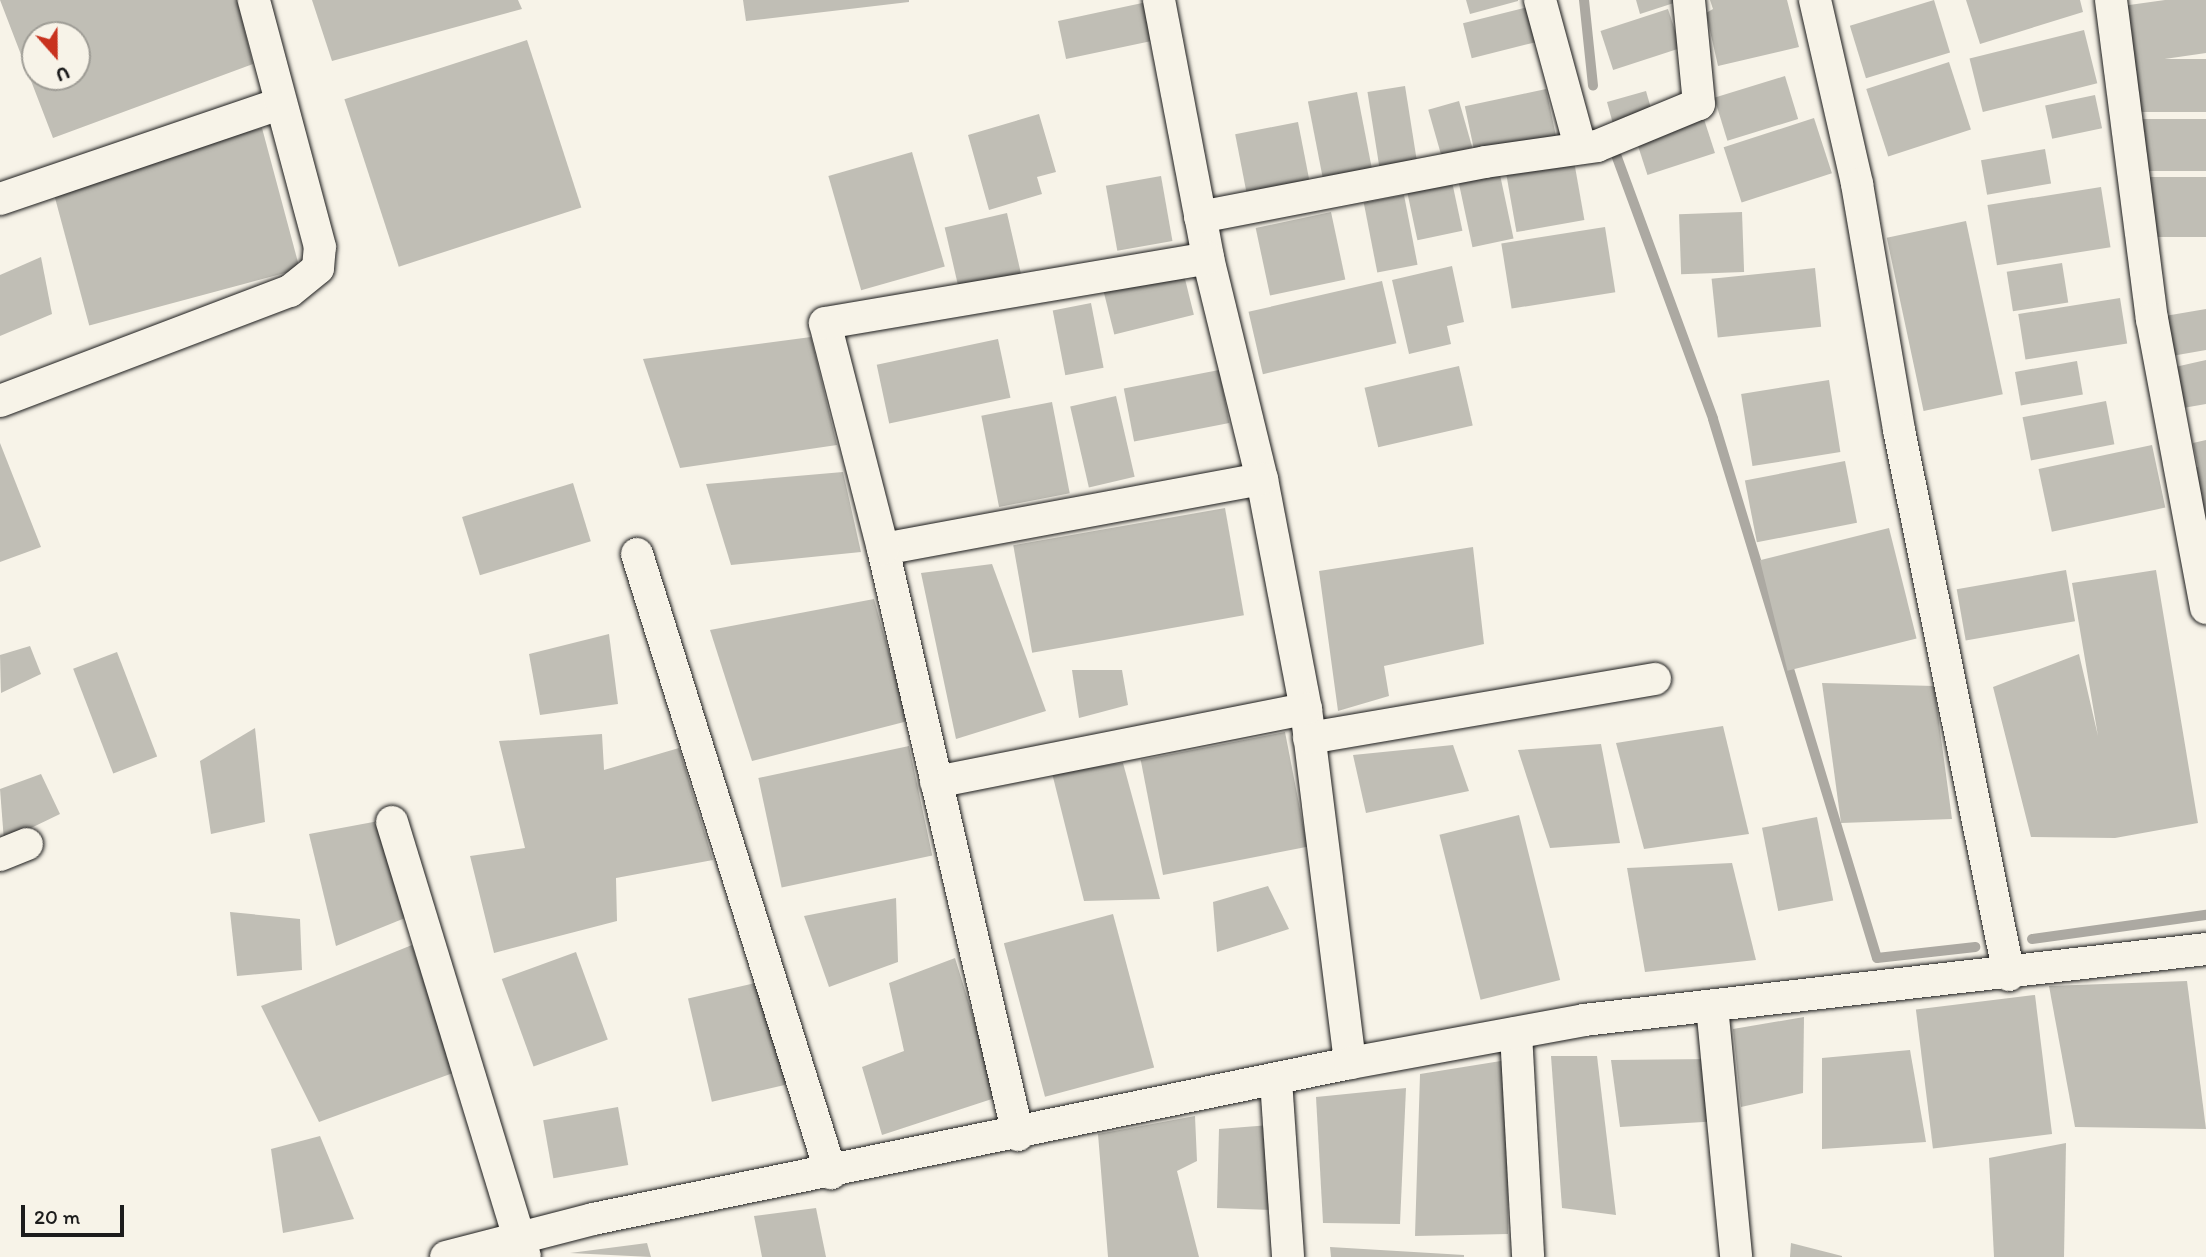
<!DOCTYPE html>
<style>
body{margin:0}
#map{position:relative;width:2206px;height:1257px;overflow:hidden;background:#f7f3e8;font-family:Itim,sans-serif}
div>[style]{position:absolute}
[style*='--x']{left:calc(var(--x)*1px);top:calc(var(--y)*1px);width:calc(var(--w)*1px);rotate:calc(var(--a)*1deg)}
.stream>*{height:10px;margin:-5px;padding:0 5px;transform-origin:5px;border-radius:5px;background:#aca9a2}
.building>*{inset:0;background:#c0beb5;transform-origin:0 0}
.roads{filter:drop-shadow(0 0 2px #1c1c1c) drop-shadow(0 0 2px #1c1c1c)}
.street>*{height:32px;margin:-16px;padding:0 16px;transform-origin:16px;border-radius:16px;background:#f7f3e8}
span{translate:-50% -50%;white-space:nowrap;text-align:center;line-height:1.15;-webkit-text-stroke:7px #f7f3e8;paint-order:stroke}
.north{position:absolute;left:21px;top:21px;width:70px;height:70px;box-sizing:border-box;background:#f7f3e8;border:2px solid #9f9d96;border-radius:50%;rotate:159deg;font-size:19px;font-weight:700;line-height:28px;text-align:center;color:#1c1c1c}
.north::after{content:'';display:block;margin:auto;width:24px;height:32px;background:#c8321e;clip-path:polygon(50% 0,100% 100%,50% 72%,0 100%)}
.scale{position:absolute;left:21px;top:1205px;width:103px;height:32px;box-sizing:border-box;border:4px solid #1c1c1c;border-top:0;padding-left:9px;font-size:21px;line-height:24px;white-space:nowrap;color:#1c1c1c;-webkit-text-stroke:5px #f7f3e8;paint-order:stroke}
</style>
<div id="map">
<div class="stream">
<i style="--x:1584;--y:0;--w:86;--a:84"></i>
<i style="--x:1615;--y:152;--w:284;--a:69.8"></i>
<i style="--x:1713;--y:419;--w:563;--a:73.08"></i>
<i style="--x:1877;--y:958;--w:99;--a:-6.4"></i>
<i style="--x:2032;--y:939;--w:176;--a:-7.9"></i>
</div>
<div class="building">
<i style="clip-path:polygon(evenodd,0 0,237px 0,253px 64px,53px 138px,0 0,35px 35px,77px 35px,77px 77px,35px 77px,35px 35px)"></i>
<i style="clip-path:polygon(312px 0,518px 0,522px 9px,332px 61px)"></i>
<i style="clip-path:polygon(743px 0,909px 0,909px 2px,746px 21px)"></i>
<i style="clip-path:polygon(1466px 0,1518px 0,1518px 1px,1470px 14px)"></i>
<i style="clip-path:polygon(1636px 0,1680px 0,1680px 1px,1640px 14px)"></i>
<i style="clip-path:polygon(1710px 0,1787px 0,1799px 47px,1718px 66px,1706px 13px,1713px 9px)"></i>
<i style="left:1934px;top:0;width:55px;height:88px;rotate:73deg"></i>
<i style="clip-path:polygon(1966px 0,2080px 0,2083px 12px,1980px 44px)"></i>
<i style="clip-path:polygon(2165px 0,2206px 0,2206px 53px,2130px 64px,2122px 6px)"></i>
<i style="left:1147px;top:2px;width:39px;height:91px;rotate:78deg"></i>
<i style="left:1528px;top:7px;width:36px;height:67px;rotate:76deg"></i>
<i style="left:1668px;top:9px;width:41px;height:71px;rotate:72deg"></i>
<i style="left:2084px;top:30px;width:55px;height:118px;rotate:76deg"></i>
<i style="left:527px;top:40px;width:176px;height:192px;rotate:72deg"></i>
<i style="left:2206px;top:59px;width:53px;height:76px;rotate:90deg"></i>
<i style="left:1949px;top:62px;width:71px;height:87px;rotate:72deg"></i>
<i style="left:1785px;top:76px;width:45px;height:74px;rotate:73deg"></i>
<i style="left:1405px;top:86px;width:78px;height:38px;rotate:81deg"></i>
<i style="left:1546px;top:89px;width:48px;height:83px;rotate:78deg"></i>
<i style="clip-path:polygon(1646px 91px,1654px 119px,1616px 135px,1607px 102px)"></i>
<i style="left:1357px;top:92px;width:85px;height:50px;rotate:79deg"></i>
<i style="left:2095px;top:95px;width:34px;height:51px;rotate:78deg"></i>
<i style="left:1459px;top:101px;width:48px;height:32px;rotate:74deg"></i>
<i style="left:1702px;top:113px;width:42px;height:71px;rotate:72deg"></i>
<i style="clip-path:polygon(1039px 114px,1056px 172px,1037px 177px,1042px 194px,989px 210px,968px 135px)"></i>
<i style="left:1814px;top:118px;width:58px;height:95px;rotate:72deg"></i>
<i style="left:2206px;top:119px;width:52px;height:69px;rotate:90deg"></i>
<i style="left:1298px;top:122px;width:66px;height:64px;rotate:79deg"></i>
<i style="left:262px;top:128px;width:146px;height:218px;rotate:75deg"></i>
<i style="left:2045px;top:149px;width:35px;height:65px;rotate:80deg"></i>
<i style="left:912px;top:152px;width:119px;height:87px;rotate:74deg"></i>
<i style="left:1574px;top:161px;width:60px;height:69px;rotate:80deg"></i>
<i style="left:1499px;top:170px;width:70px;height:42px;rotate:78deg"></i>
<i style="left:1161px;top:176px;width:66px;height:56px;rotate:80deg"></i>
<i style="left:1451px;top:177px;width:55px;height:46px;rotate:78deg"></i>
<i style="left:2206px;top:177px;width:60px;height:59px;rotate:90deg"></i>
<i style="left:2101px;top:187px;width:61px;height:115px;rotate:81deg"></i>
<i style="left:1404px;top:195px;width:71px;height:41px;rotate:79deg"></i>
<i style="left:1331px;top:212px;width:69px;height:77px;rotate:78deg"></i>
<i style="left:1742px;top:212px;width:60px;height:63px;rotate:88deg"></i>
<i style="left:1007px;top:213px;width:69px;height:64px;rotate:77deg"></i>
<i style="left:1966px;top:221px;width:177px;height:81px;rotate:78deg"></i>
<i style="left:1605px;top:227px;width:66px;height:105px;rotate:81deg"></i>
<i style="clip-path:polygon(41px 257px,52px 314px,0 336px,0 275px)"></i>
<i style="left:2062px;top:263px;width:40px;height:56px;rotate:81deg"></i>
<i style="clip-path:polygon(1452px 266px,1464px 322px,1447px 326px,1451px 344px,1409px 354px,1392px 280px)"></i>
<i style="left:1815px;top:268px;width:59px;height:104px;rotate:84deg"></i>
<i style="left:1183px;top:271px;width:45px;height:82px;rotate:76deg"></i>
<i style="left:1382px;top:281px;width:64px;height:137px;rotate:77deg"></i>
<i style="left:2120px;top:298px;width:46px;height:103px;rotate:81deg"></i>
<i style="left:1091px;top:303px;width:66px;height:39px;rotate:79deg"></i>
<i style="clip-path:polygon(2206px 309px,2206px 350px,2166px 357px,2159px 317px)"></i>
<i style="clip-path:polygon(811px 337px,837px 445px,680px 468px,643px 359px)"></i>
<i style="left:998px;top:339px;width:60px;height:124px;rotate:78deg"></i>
<i style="clip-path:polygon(2206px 360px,2206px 404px,2183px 408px,2175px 367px)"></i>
<i style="left:2077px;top:361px;width:34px;height:63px;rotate:80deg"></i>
<i style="left:1459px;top:366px;width:61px;height:97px;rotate:77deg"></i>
<i style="left:1219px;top:370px;width:54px;height:97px;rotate:79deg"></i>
<i style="left:1829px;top:380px;width:73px;height:89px;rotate:81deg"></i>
<i style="left:1116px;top:396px;width:83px;height:47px;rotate:77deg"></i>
<i style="left:2106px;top:401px;width:44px;height:85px;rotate:79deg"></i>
<i style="left:1052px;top:402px;width:93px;height:72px;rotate:79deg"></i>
<i style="clip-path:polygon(2206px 440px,2206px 527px,2179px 471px,2198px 467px,2193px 443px)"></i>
<i style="clip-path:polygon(0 443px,41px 547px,0 562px)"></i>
<i style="left:2152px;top:445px;width:64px;height:116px;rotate:78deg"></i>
<i style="left:1845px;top:461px;width:63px;height:102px;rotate:79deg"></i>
<i style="clip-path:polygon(843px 472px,861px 552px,731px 565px,706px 484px)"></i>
<i style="left:573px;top:483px;width:61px;height:116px;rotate:73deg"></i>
<i style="left:1225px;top:508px;width:109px;height:215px;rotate:80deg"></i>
<i style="left:1889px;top:528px;width:114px;height:133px;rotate:76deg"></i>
<i style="clip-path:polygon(1473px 547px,1484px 644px,1384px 666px,1389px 696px,1338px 711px,1319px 571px)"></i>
<i style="clip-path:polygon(992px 564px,1046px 711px,956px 739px,921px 573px)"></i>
<i style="left:2066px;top:570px;width:52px;height:111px;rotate:80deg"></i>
<i style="clip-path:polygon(2156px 570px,2198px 823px,2115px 838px,2031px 837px,1993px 687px,2079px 654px,2098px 736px,2072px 583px)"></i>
<i style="clip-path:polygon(874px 599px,908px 721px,752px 761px,710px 630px)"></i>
<i style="clip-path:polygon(609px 634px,618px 704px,540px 715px,529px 654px)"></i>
<i style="clip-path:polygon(30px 646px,41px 674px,1px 693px,0 655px)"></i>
<i style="left:117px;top:652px;width:112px;height:47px;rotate:69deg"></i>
<i style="clip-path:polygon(1072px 670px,1122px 670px,1128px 705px,1079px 718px)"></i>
<i style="clip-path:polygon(1822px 683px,1934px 686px,1952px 819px,1841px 823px)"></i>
<i style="clip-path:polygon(1723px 726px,1749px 834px,1644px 849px,1616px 743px)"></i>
<i style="clip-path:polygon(255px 728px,265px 822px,211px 834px,200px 761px)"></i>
<i style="left:1285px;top:732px;width:117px;height:147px;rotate:79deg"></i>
<i style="clip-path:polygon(602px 734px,604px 770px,679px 748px,713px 860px,616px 878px,617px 921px,494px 953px,470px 856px,525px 848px,499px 741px)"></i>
<i style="clip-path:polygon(1601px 744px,1620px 843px,1550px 848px,1518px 750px)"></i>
<i style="clip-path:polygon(1453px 745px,1469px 791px,1366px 813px,1353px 755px)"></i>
<i style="left:909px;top:746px;width:112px;height:154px;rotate:78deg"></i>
<i style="clip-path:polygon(1123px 763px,1160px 899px,1084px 901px,1052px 773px)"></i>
<i style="clip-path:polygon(41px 774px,60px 814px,4px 841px,0 789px)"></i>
<i style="left:1519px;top:815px;width:170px;height:82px;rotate:76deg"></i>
<i style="left:1817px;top:817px;width:85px;height:56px;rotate:79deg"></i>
<i style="clip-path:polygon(384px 820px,410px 916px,336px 946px,309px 834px)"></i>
<i style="clip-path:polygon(1732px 863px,1756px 960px,1645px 972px,1627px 868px)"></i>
<i style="clip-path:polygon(1268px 886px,1289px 929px,1217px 952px,1213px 902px)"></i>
<i style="clip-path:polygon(896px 898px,898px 962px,829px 987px,804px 916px)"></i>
<i style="clip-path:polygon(230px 912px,300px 919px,302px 970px,237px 976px)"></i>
<i style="left:1113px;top:914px;width:159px;height:113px;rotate:75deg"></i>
<i style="clip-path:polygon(412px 945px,453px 1073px,319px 1122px,261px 1006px)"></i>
<i style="left:576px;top:952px;width:93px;height:79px;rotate:70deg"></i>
<i style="clip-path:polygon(955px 958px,998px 1097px,882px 1135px,862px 1067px,904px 1051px,889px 983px)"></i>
<i style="left:764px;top:981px;width:106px;height:78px;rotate:77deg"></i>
<i style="clip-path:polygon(2187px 981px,2206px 1129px,2075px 1127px,2049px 986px)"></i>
<i style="left:2035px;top:995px;width:140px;height:120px;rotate:83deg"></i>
<i style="clip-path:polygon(1804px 1017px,1803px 1093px,1741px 1107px,1733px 1029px)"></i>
<i style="clip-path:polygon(1910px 1050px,1926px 1142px,1822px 1149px,1822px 1058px)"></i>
<i style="clip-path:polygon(1551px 1056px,1597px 1056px,1616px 1215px,1562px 1208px)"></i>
<i style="clip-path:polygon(1711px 1059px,1720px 1121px,1620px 1127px,1611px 1060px)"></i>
<i style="clip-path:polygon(1507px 1060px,1508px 1234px,1415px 1236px,1420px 1074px)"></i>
<i style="clip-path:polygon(1406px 1088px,1400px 1224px,1323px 1223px,1316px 1097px)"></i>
<i style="left:618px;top:1107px;width:59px;height:76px;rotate:80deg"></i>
<i style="clip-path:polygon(1195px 1116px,1197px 1161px,1177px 1171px,1199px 1257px,1108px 1257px,1098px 1134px)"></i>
<i style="clip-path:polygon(1270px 1125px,1273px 1210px,1217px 1208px,1219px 1129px)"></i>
<i style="clip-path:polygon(320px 1136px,354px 1219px,283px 1233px,271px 1149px)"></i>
<i style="clip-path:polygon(2066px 1143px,2064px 1257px,1994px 1257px,1989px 1158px)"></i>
<i style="clip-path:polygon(816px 1208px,826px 1257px,762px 1257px,754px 1216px)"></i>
<i style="clip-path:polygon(647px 1243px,651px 1257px,570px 1253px)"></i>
<i style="clip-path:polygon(1791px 1243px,1842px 1256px,1842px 1257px,1790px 1257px)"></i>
<i style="clip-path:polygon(1330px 1247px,1464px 1255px,1464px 1257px,1331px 1257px)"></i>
</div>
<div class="roads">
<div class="street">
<i style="--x:1159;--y:0;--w:263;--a:79.2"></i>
<i style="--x:1208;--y:258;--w:228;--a:76.3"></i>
<i style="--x:1262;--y:479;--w:234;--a:79.2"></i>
<i style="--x:1306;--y:709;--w:357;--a:82.9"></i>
<i style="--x:1540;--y:0;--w:151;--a:74.7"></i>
<i style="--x:1815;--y:0;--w:189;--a:77.1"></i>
<i style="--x:1857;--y:184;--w:250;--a:80.3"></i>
<i style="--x:1899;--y:430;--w:556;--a:78.59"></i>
<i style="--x:2111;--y:0;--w:322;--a:82.7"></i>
<i style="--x:2152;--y:319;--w:294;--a:79.4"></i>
<i style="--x:0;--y:199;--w:295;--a:-18.8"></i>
<i style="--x:1200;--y:217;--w:290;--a:-10.9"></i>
<i style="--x:1485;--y:162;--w:113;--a:-8.1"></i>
<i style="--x:1597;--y:146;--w:110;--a:-22.4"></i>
<i style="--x:1699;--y:104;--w:104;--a:-95.5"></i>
<i style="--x:0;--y:401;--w:310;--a:-20.8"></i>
<i style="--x:290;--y:291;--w:36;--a:-39"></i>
<i style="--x:318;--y:268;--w:21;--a:-85"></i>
<i style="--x:320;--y:247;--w:256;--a:-105"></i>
<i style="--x:883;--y:549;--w:385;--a:-10.5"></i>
<i style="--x:637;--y:554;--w:649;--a:72.6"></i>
<i style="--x:1309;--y:738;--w:351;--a:-9.7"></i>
<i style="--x:936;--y:782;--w:377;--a:-11.2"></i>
<i style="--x:392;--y:822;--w:454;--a:73"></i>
<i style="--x:0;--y:855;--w:29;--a:-22"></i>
<i style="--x:1712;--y:1006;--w:252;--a:84.5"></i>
<i style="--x:1516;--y:1033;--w:224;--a:86.9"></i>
<i style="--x:1276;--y:1080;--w:177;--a:86.1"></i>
<i style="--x:1018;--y:1135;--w:601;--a:-102.97"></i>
<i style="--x:883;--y:549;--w:233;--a:-104.4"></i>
<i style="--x:825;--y:323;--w:388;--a:-9.6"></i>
<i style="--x:446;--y:1257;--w:152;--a:-14.5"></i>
<i style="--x:593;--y:1219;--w:773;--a:-11.64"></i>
<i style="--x:1350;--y:1063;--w:238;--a:-10.4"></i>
<i style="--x:1584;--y:1020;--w:626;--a:-6.51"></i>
</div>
</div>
<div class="north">U</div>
<div class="scale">20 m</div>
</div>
